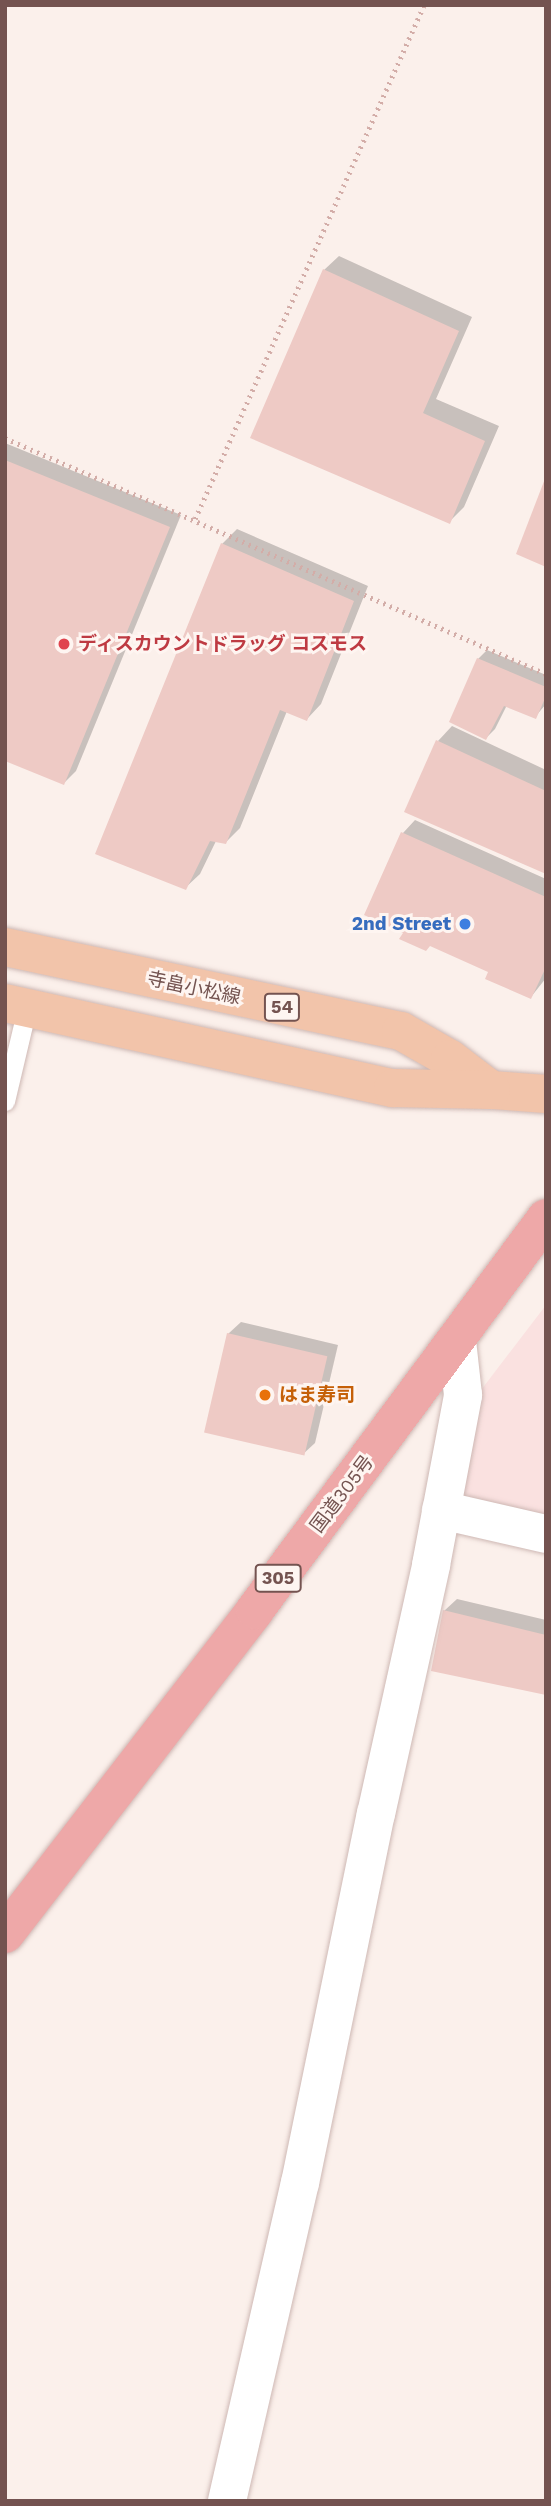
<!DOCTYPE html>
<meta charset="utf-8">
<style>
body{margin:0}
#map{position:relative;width:551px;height:2506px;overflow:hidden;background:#fbf0eb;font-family:"Work Sans","Noto Sans JP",sans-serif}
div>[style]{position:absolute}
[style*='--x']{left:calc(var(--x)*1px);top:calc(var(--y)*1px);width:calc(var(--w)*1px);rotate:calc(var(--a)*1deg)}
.commercial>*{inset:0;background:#fae1e0}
.shadow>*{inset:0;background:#0003}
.building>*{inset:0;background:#eecac5;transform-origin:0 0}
.path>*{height:4.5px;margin-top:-2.25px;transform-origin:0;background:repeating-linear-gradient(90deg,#d3ada8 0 2px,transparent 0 7px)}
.roads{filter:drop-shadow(0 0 2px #ceb8b4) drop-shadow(0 0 2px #ceb8b4)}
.lane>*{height:19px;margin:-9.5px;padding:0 9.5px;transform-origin:9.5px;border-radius:9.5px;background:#fff}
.street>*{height:38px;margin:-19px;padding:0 19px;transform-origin:19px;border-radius:19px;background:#fff}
.primary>*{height:38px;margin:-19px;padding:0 19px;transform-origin:19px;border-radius:19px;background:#f2c4aa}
.highway>*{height:38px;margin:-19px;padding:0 19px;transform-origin:19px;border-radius:19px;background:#eea8a8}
.dots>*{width:19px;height:19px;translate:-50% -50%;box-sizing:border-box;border:4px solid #fef5f1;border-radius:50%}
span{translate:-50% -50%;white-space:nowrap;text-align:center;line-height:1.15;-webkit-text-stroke:6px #fef5f1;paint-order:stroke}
.shield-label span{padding:2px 5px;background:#fef5f1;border:2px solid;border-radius:5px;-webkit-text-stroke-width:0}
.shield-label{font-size:18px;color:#745350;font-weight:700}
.health-label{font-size:19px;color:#be3a42;font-weight:700}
.left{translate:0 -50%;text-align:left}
.shop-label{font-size:19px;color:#366cbe;font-weight:700}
.right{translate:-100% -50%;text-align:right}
.street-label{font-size:19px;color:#745350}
.food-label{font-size:19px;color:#c56008;font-weight:700}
.frame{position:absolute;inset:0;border:7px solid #745350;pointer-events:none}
</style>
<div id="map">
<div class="commercial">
<i style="clip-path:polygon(546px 1305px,546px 1522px,458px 1502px,478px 1394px)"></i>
</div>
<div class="shadow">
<i style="clip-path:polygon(339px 256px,472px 317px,436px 399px,499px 426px,464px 507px,449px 522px,324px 270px)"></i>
<i style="clip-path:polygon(5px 443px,181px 515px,76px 771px,64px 783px,5px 759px)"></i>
<i style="clip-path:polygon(237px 529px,368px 586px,321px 704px,307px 719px,287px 711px,240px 828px,225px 843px,216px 841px,200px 874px,185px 888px,222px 544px)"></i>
<i style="clip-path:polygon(487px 650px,546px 675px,546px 704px,535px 717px,507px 705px,495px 729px,486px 738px,478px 659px)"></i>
<i style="clip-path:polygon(452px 726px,546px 770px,546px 872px,438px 741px)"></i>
<i style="clip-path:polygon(415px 820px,546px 879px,546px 978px,531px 997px,491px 971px,366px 914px,403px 833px)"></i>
<i style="clip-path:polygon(241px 1322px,338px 1345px,315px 1443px,302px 1455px,228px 1334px)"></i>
<i style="clip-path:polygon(457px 1599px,546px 1620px,546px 1694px,444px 1611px)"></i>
</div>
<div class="building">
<i style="clip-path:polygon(323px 269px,459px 331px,423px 413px,485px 441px,450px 524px,250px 438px)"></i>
<i style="clip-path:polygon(5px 460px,170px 527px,64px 785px,5px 761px)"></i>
<i style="clip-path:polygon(546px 476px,546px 567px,516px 554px)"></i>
<i style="clip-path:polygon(221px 543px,354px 601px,307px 721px,280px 710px,226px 844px,210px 841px,186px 890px,95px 854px)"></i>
<i style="clip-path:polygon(477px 658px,546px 687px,546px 696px,536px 719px,504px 706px,486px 740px,449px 722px)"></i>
<i style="clip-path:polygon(436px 740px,546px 791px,546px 874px,404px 812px)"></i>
<i style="clip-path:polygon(401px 832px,546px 897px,546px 967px,531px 999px,485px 979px,488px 972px,430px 946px,426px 951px,399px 939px,403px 933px,364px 915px)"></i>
<i style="left:227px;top:1333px;width:103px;height:102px;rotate:13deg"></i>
<i style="clip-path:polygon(443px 1610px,546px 1635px,546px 1695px,431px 1671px)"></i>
</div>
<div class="path">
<i style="--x:5;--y:438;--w:590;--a:23.57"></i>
<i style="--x:195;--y:519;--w:563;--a:-65.99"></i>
</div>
<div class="roads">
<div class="lane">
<i style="--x:5;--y:1101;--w:96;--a:-76.7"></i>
</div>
<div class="street">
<i style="--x:441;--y:1510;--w:108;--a:12.9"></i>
<i style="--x:227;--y:2501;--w:326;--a:-77.1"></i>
<i style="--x:300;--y:2183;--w:377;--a:-78.4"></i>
<i style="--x:376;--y:1814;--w:255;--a:-77.5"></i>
<i style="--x:431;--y:1565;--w:173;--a:-79.3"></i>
<i style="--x:463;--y:1395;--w:54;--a:-96.3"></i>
</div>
<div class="primary">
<i style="--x:5;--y:947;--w:405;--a:12"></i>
<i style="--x:401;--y:1031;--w:56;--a:29.7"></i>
<i style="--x:450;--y:1059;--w:51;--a:37.1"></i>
<i style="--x:491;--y:1090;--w:55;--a:4.2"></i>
<i style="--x:5;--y:1003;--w:397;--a:12.4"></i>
<i style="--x:393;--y:1088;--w:98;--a:1.2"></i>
</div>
<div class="highway">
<i style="--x:5;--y:1934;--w:409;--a:-52.3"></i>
<i style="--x:255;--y:1610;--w:488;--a:-53.4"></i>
</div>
</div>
<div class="dots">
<i style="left:64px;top:644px;background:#e0444e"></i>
<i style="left:465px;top:924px;background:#3f7fe0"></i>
<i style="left:265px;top:1395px;background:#e8710a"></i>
</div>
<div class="shield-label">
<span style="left:282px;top:1007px">54</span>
<span style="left:278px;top:1578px">305</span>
</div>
<div class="health-label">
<span class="left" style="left:78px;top:644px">ディスカウントドラッグ コスモス</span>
</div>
<div class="shop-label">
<span class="right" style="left:451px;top:924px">2nd Street</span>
</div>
<div class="street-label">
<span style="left:194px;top:988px;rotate:12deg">寺畠小松線</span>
<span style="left:342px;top:1494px;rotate:-53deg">国道305号</span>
</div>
<div class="food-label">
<span class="left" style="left:279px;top:1395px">はま寿司</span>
</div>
<div class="frame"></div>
</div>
